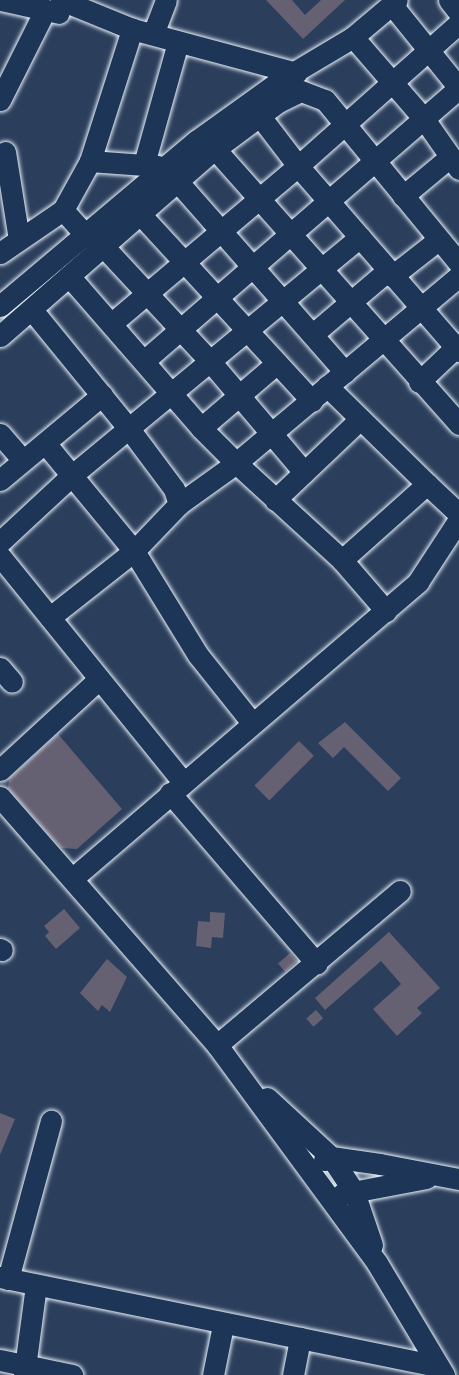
<!DOCTYPE html>
<style>
body{margin:0}
#map{position:relative;width:459px;height:1375px;overflow:hidden;background:#2b3e5c;font-family:Dekko,sans-serif}
div>[style]{position:absolute}
[style*='--x']{left:calc(var(--x)*1px);top:calc(var(--y)*1px);width:calc(var(--w)*1px);rotate:calc(var(--a)*1deg)}
.building>*{inset:0;background:#656072;transform-origin:0 0}
.roads{filter:drop-shadow(0 0 2px #e8f1f8) drop-shadow(0 0 2px #e8f1f8)}
.minor>*{height:21px;margin:-10.5px;padding:0 10.5px;transform-origin:10.5px;border-radius:10.5px;background:#1d3557}
span{translate:-50% -50%;white-space:nowrap;text-align:center;line-height:1.15;-webkit-text-stroke:4.5px #1d3557;paint-order:stroke}
</style>
<div id="map">
<div class="building">
<i style="clip-path:polygon(266px 0,292px 0,305px 15px,321px 0,345px 0,303px 39px)"></i>
<i style="clip-path:polygon(345px 722px,401px 778px,388px 791px,344px 747px,333px 758px,318px 743px)"></i>
<i style="clip-path:polygon(58px 734px,122px 809px,77px 849px,61px 848px,8px 788px,9px 779px)"></i>
<i style="left:299px;top:741px;width:21px;height:63px;rotate:45deg"></i>
<i style="clip-path:polygon(64px 909px,80px 928px,56px 949px,45px 936px,49px 932px,44px 926px)"></i>
<i style="clip-path:polygon(210px 912px,225px 913px,223px 938px,212px 937px,211px 948px,196px 946px,198px 921px,210px 922px)"></i>
<i style="clip-path:polygon(389px 932px,440px 988px,417px 1008px,422px 1013px,397px 1036px,373px 1009px,401px 984px,381px 961px,325px 1010px,315px 998px)"></i>
<i style="left:290px;top:953px;width:11px;height:16px;rotate:49deg"></i>
<i style="clip-path:polygon(107px 959px,127px 977px,110px 1012px,102px 1005px,98px 1011px,80px 993px)"></i>
<i style="left:316px;top:1010px;width:11px;height:13px;rotate:49deg"></i>
<i style="clip-path:polygon(0 1113px,15px 1119px,0 1155px)"></i>
</div>
<div class="roads">
<div class="minor">
<i style="--x:1;--y:0;--w:59;--a:12.6"></i>
<i style="--x:61;--y:0;--w:77;--a:22.2"></i>
<i style="--x:132;--y:29;--w:170;--a:15"></i>
<i style="--x:449;--y:0;--w:16;--a:52"></i>
<i style="--x:392;--y:5;--w:107;--a:51.1"></i>
<i style="--x:153;--y:34;--w:36;--a:-69"></i>
<i style="--x:353;--y:37;--w:108;--a:49.1"></i>
<i style="--x:424;--y:119;--w:61;--a:55"></i>
<i style="--x:0;--y:100;--w:101;--a:-63.4"></i>
<i style="--x:259;--y:115;--w:64;--a:52.6"></i>
<i style="--x:298;--y:166;--w:245;--a:49"></i>
<i style="--x:215;--y:149;--w:368;--a:48.4"></i>
<i style="--x:5;--y:152;--w:88;--a:80.9"></i>
<i style="--x:90;--y:161;--w:68;--a:4.2"></i>
<i style="--x:144;--y:164;--w:127;--a:-74.4"></i>
<i style="--x:178;--y:182;--w:253;--a:48.7"></i>
<i style="--x:403;--y:196;--w:61;--a:-39.7"></i>
<i style="--x:63;--y:210;--w:36;--a:48"></i>
<i style="--x:140;--y:214;--w:254;--a:47.4"></i>
<i style="--x:103;--y:246;--w:156;--a:47.1"></i>
<i style="--x:209;--y:360;--w:147;--a:49.7"></i>
<i style="--x:0;--y:253;--w:76;--a:-34.3"></i>
<i style="--x:63;--y:210;--w:56;--a:-61.1"></i>
<i style="--x:90;--y:161;--w:139;--a:-72.3"></i>
<i style="--x:69;--y:276;--w:201;--a:49"></i>
<i style="--x:201;--y:428;--w:100;--a:-40.5"></i>
<i style="--x:392;--y:276;--w:58;--a:-38"></i>
<i style="--x:0;--y:306;--w:256;--a:-40.1"></i>
<i style="--x:196;--y:141;--w:105;--a:-35.7"></i>
<i style="--x:281;--y:80;--w:84;--a:-30.8"></i>
<i style="--x:353;--y:37;--w:57;--a:-40.1"></i>
<i style="--x:32;--y:310;--w:155;--a:50.8"></i>
<i style="--x:130;--y:430;--w:74;--a:53.3"></i>
<i style="--x:174;--y:489;--w:16;--a:72"></i>
<i style="--x:179;--y:504;--w:65;--a:133.8"></i>
<i style="--x:134;--y:551;--w:107;--a:141.8"></i>
<i style="--x:112;--y:323;--w:243;--a:-40.2"></i>
<i style="--x:298;--y:166;--w:215;--a:-41.6"></i>
<i style="--x:313;--y:334;--w:97;--a:-40.4"></i>
<i style="--x:0;--y:336;--w:280;--a:-41.1"></i>
<i style="--x:211;--y:152;--w:84;--a:-36.7"></i>
<i style="--x:278;--y:102;--w:25;--a:-26"></i>
<i style="--x:301;--y:91;--w:26;--a:21"></i>
<i style="--x:325;--y:100;--w:211;--a:50.6"></i>
<i style="--x:145;--y:360;--w:415;--a:-40.9"></i>
<i style="--x:419;--y:382;--w:55;--a:-43.5"></i>
<i style="--x:327;--y:386;--w:140;--a:44.4"></i>
<i style="--x:427;--y:484;--w:114;--a:138.2"></i>
<i style="--x:0;--y:434;--w:35;--a:49"></i>
<i style="--x:45;--y:443;--w:140;--a:50.5"></i>
<i style="--x:134;--y:551;--w:122;--a:58.4"></i>
<i style="--x:198;--y:655;--w:87;--a:51.5"></i>
<i style="--x:0;--y:480;--w:133;--a:-39.8"></i>
<i style="--x:427;--y:484;--w:44;--a:43.2"></i>
<i style="--x:275;--y:500;--w:117;--a:-43.6"></i>
<i style="--x:179;--y:504;--w:70;--a:-35.7"></i>
<i style="--x:236;--y:463;--w:49;--a:-135"></i>
<i style="--x:0;--y:542;--w:97;--a:-42.9"></i>
<i style="--x:71;--y:476;--w:375;--a:-39.6"></i>
<i style="--x:0;--y:556;--w:291;--a:51"></i>
<i style="--x:386;--y:611;--w:67;--a:-130.8"></i>
<i style="--x:342;--y:560;--w:144;--a:-137.5"></i>
<i style="--x:236;--y:463;--w:291;--a:-40"></i>
<i style="--x:0;--y:668;--w:18;--a:49"></i>
<i style="--x:0;--y:770;--w:133;--a:-42.6"></i>
<i style="--x:170;--y:793;--w:225;--a:49.3"></i>
<i style="--x:0;--y:797;--w:330;--a:48.8"></i>
<i style="--x:217;--y:1045;--w:270;--a:53.7"></i>
<i style="--x:377;--y:1263;--w:131;--a:59.1"></i>
<i style="--x:73;--y:878;--w:455;--a:-40.6"></i>
<i style="--x:418;--y:582;--w:75;--a:-56.9"></i>
<i style="--x:0;--y:949;--w:2;--a:27"></i>
<i style="--x:217;--y:1045;--w:239;--a:-40.1"></i>
<i style="--x:267;--y:1098;--w:87;--a:42.7"></i>
<i style="--x:331;--y:1157;--w:42;--a:56.7"></i>
<i style="--x:354;--y:1192;--w:56;--a:71.2"></i>
<i style="--x:324;--y:1160;--w:8;--a:-23"></i>
<i style="--x:331;--y:1157;--w:49;--a:8.1"></i>
<i style="--x:380;--y:1164;--w:80;--a:10.8"></i>
<i style="--x:342;--y:1194;--w:86;--a:-10.8"></i>
<i style="--x:0;--y:1277;--w:447;--a:11.5"></i>
<i style="--x:8;--y:1279;--w:164;--a:-74.8"></i>
<i style="--x:0;--y:1360;--w:74;--a:11.8"></i>
<i style="--x:24;--y:1375;--w:91;--a:-82.4"></i>
<i style="--x:213;--y:1375;--w:51;--a:-78.7"></i>
<i style="--x:293;--y:1375;--w:38;--a:-79"></i>
</div>
</div>
</div>
